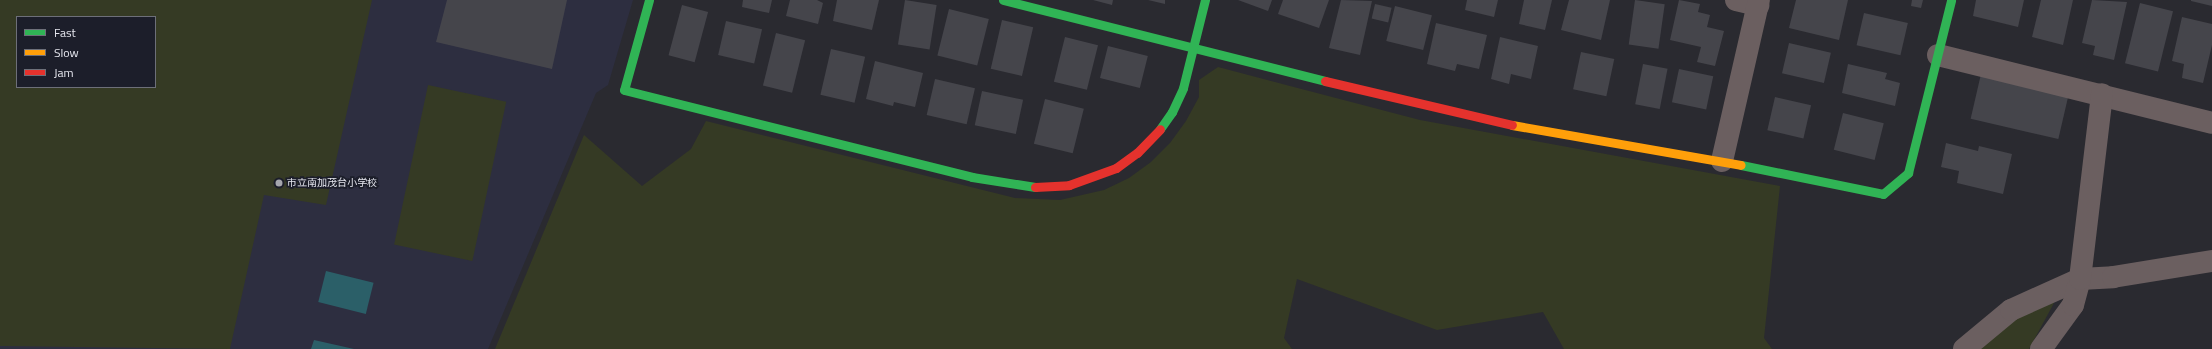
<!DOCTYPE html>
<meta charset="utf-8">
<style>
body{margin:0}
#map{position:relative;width:2212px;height:349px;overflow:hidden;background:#2a2a30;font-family:"Titillium Web","Noto Sans JP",sans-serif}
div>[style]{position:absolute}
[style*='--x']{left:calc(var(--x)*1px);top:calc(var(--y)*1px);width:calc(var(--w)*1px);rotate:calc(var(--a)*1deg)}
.built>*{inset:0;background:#2d2e40}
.green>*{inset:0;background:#353a24;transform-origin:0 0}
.water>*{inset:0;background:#2b5f68;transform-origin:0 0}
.building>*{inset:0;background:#45454b;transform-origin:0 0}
.street>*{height:22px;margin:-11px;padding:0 11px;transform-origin:11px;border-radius:11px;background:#6b5f60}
.fast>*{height:9px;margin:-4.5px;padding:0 4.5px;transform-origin:4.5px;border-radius:4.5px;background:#30b455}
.slow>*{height:9px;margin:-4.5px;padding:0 4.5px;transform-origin:4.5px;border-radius:4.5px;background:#ff9f0a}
.jam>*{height:9px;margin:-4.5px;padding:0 4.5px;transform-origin:4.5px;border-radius:4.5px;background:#e5322d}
.dots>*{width:11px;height:11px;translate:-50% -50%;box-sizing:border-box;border:2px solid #1c1e2a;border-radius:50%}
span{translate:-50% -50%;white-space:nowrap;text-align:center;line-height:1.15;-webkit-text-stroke:3.5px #1c1e2a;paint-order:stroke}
.poi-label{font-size:10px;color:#e7e8f0}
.left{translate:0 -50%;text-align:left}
.legend{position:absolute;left:16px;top:16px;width:140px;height:72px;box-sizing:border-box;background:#1c1e2a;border:1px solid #6d6f79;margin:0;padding:5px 7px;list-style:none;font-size:12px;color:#e7e8f0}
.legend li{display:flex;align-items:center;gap:8px;height:20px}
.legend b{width:20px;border:1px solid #6d6f79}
</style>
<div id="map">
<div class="built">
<i style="clip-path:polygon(evenodd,0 0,633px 0,608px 85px,596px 93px,488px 349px,0 349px,0 0,17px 17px,155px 17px,155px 87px,17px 87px,17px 17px)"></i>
</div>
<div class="green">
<i style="clip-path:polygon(evenodd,0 0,372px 0,326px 205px,264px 195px,230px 349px,0 346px,0 0,17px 17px,155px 17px,155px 87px,17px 87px,17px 17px)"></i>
<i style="clip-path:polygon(1218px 67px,1420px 120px,1780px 186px,1764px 338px,1772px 349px,1564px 349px,1543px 312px,1437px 330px,1297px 279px,1284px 338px,1292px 349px,495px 349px,584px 135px,642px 186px,691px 149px,706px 121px,1015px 198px,1060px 200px,1104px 190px,1129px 178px,1151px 162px,1170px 143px,1186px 121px,1199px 97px,1199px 80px)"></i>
<i style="left:428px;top:85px;width:80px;height:163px;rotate:12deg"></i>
<i style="clip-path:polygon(2049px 301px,2054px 303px,2029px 349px,1961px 349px)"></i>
</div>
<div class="water">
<i style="left:326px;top:271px;width:49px;height:32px;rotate:14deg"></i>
<i style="clip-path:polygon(314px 340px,354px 349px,311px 349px)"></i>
</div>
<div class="building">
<i style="clip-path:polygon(447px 0,567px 0,552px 69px,436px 42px)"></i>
<i style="clip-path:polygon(743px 0,772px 0,769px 13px,742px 7px)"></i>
<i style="clip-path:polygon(790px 0,817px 0,823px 3px,818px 24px,786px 16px)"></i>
<i style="clip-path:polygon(837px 0,879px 0,872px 30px,833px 21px)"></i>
<i style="left:905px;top:0;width:32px;height:45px;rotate:9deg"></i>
<i style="clip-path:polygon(1093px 0,1113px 0,1112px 5px)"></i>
<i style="clip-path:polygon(1148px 0,1165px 0,1165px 4px)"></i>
<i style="clip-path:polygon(1238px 0,1272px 0,1268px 11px)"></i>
<i style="clip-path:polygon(1283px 0,1329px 0,1319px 28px,1278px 14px)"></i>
<i style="clip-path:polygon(1341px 0,1372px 1px,1360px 55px,1329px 48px)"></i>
<i style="clip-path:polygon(1467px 0,1498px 0,1494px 17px,1465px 10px)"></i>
<i style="clip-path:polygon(1524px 0,1552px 0,1545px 30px,1519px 24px)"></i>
<i style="clip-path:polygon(1569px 0,1610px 0,1601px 40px,1561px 30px)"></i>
<i style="left:1635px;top:0;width:30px;height:45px;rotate:8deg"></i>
<i style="clip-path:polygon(1679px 0,1700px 4px,1698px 12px,1710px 15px,1707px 27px,1724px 31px,1715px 66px,1697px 62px,1701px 47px,1670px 40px)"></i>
<i style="clip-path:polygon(1796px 0,1848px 0,1839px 40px,1789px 28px)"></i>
<i style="clip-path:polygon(1912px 0,1923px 0,1921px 8px,1911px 6px)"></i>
<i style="clip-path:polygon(1976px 0,2024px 0,2018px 27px,1973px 16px)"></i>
<i style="clip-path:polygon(2041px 0,2073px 0,2063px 45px,2032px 37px)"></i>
<i style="clip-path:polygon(2092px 0,2127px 2px,2114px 60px,2093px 55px,2095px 46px,2082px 43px)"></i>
<i style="clip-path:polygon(2191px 0,2212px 0,2212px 6px,2191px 1px)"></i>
<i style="left:2140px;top:3px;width:34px;height:62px;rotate:14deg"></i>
<i style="left:1375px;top:4px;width:17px;height:15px;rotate:13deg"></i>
<i style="left:682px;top:5px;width:27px;height:52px;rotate:15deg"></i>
<i style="left:1395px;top:6px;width:38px;height:36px;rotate:14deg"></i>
<i style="left:949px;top:9px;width:41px;height:48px;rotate:14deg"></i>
<i style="left:1864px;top:13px;width:45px;height:33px;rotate:13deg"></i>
<i style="clip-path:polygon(2182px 17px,2212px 24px,2212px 45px,2203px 83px,2182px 78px,2184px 64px,2172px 61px)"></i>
<i style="left:1002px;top:20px;width:32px;height:50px;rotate:13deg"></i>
<i style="left:726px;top:21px;width:37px;height:35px;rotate:13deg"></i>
<i style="clip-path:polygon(1436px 23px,1487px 35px,1479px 69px,1457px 64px,1455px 71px,1427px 64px)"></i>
<i style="left:776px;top:33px;width:30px;height:54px;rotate:14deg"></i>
<i style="left:1065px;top:37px;width:34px;height:46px;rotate:14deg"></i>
<i style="clip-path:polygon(1500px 37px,1538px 46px,1531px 79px,1511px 74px,1509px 84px,1491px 79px)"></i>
<i style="left:1789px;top:43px;width:43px;height:31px;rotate:13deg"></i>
<i style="left:1108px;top:46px;width:41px;height:33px;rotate:14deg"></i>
<i style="left:831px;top:49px;width:35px;height:47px;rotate:13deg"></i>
<i style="left:1581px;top:52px;width:34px;height:38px;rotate:12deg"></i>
<i style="clip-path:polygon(875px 61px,923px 73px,915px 107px,894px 102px,893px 106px,866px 99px)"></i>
<i style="left:1643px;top:64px;width:25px;height:41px;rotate:11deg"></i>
<i style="clip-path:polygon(1848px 64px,1887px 73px,1885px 79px,1900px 83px,1895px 106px,1842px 93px)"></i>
<i style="left:1679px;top:69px;width:35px;height:34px;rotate:12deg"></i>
<i style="left:1981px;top:74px;width:90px;height:46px;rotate:13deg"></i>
<i style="left:935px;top:79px;width:41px;height:37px;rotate:13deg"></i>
<i style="left:982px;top:91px;width:42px;height:35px;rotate:12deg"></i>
<i style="left:1775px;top:97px;width:37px;height:34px;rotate:13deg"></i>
<i style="left:1045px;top:99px;width:40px;height:46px;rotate:14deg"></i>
<i style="left:1843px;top:113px;width:42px;height:38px;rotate:14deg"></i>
<i style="clip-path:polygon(1946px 143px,1978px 151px,1979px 146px,2012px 154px,2003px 194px,1957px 183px,1959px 171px,1941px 167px)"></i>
</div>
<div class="street">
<i style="--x:1736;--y:0;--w:23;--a:13"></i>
<i style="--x:1938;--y:55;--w:282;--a:13.9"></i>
<i style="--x:1722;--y:161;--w:165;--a:-77.1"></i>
<i style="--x:1964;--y:349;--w:61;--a:-39.7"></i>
<i style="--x:2011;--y:310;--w:76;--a:-24.2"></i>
<i style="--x:2080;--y:279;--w:33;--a:-3"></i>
<i style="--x:2113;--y:277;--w:100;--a:-9.2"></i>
<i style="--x:2041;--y:349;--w:54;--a:-54"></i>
<i style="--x:2073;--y:305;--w:27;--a:-75"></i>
<i style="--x:2080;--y:279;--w:186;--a:-83.2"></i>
</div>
<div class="fast">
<i style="--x:649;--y:0;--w:93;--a:105.5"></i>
<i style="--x:624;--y:90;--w:359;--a:14"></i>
<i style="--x:972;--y:177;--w:64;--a:9"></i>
<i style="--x:1003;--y:0;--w:332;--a:14.1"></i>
<i style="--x:1160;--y:129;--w:21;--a:-55"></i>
<i style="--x:1172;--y:112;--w:26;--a:-65"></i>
<i style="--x:1183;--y:88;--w:91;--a:-76"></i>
<i style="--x:1741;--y:165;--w:145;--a:11.5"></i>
<i style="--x:1883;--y:194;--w:33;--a:-40"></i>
<i style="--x:1908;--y:173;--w:178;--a:-76"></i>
</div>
<div class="slow">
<i style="--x:1512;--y:125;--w:232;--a:9.9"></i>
</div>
<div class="jam">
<i style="--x:1325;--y:81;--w:192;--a:13.2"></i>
<i style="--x:1035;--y:187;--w:34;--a:-3"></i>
<i style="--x:1069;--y:185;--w:50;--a:-19.9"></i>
<i style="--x:1116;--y:168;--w:26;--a:-36"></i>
<i style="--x:1137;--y:153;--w:33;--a:-46"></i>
</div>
<div class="dots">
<i style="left:279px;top:183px;background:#a5a6ad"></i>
</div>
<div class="poi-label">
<span class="left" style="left:287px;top:183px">市立南加茂台小学校</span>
</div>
<ul class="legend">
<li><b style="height:5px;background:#30b455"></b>Fast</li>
<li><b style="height:5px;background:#ff9f0a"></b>Slow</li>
<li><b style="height:5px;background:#e5322d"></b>Jam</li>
</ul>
</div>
